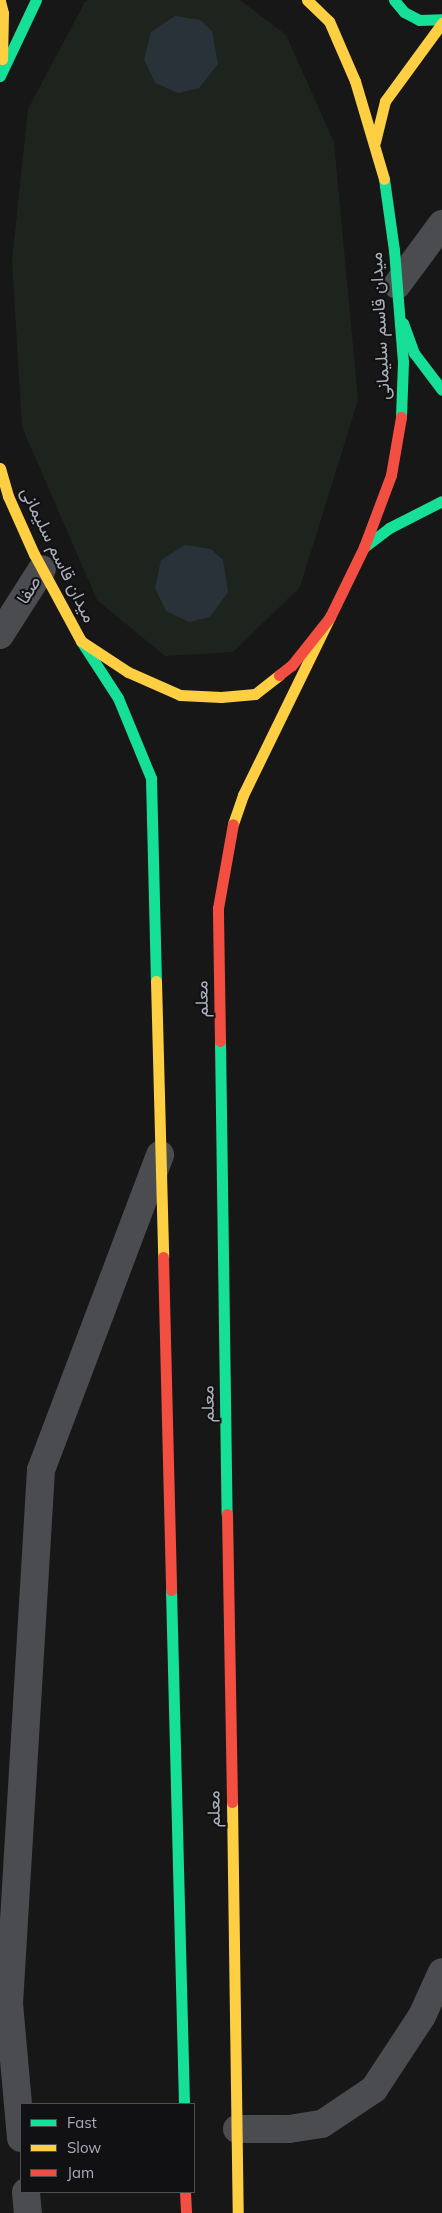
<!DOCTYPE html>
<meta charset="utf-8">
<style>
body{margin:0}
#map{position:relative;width:442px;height:2213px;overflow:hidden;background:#171717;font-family:Mulish,Vazirmatn,sans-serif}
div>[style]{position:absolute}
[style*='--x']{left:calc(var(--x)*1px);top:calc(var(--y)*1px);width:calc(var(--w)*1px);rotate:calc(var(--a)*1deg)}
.green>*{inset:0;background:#1d241e}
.water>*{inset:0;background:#2a3239}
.street>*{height:28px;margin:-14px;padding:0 14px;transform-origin:14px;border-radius:14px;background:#4b4c50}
.fast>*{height:11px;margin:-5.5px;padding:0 5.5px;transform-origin:5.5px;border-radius:5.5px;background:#16e098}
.slow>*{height:11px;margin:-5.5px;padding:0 5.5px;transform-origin:5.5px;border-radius:5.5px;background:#ffcf43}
.jam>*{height:11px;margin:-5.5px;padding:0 5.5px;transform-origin:5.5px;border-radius:5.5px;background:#f24e42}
span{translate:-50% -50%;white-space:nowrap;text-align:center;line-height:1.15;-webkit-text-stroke:4px #111113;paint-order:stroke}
.street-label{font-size:18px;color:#a8adb8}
.legend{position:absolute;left:20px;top:2103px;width:175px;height:90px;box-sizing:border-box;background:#111113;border:1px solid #4d4f55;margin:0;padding:6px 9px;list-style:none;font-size:15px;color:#a8adb8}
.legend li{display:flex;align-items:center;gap:10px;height:25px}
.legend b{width:25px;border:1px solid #4d4f55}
</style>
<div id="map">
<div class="green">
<i style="clip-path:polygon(89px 0,240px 0,286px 35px,334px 142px,358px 400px,300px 587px,233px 652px,165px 656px,97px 600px,22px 427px,12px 260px,28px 109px,85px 2px)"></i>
</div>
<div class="water">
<i style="clip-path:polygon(175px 16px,200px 20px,212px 31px,218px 64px,199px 88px,178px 93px,155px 83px,144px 59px,151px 32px)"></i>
<i style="clip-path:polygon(185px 545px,211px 549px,223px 560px,228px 592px,210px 617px,189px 622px,166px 611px,155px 588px,161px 560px)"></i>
</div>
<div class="street">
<i style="--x:397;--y:285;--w:76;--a:-53.6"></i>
<i style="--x:0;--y:635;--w:78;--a:-57.5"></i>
<i style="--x:237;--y:2129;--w:52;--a:0"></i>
<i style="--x:289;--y:2129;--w:33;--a:-9"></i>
<i style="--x:322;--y:2124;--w:63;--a:-33.9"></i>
<i style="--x:374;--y:2089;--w:87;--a:-56.7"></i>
<i style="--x:422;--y:2016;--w:48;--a:-65.6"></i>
<i style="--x:21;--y:2138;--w:135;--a:-95.1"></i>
<i style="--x:9;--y:2004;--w:535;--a:-86.57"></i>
<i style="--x:41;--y:1470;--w:337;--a:-69.3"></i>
<i style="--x:26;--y:2192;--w:21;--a:85"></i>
</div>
<div class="fast">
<i style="--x:394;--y:0;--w:16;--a:50"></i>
<i style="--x:404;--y:12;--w:17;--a:28"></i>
<i style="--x:419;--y:20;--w:23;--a:-2"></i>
<i style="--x:0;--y:76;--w:84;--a:-64.7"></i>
<i style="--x:384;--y:179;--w:72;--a:82"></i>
<i style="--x:394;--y:250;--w:112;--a:85.4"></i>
<i style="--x:403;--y:362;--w:55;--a:92.1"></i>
<i style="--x:403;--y:323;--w:32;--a:70"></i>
<i style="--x:414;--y:353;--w:46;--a:52.9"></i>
<i style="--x:364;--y:547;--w:31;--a:-37"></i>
<i style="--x:389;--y:528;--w:59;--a:-27"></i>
<i style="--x:81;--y:641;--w:68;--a:57"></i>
<i style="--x:118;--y:698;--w:87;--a:67.6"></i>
<i style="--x:151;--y:778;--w:203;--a:88.6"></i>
<i style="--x:220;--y:1041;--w:473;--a:89.2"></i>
<i style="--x:171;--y:1590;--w:514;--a:88.55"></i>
</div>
<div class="slow">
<i style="--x:307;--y:0;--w:30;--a:44"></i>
<i style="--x:329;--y:21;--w:65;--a:66.6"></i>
<i style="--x:355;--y:81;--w:102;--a:73.5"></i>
<i style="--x:0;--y:1;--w:12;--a:76"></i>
<i style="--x:3;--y:13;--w:46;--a:91.2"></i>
<i style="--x:375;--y:142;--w:42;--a:-76.3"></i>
<i style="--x:385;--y:101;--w:97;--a:-53.8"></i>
<i style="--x:0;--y:468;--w:29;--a:74"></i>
<i style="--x:8;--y:496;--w:64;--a:65.9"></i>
<i style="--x:34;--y:554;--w:99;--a:61.6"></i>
<i style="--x:81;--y:641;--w:56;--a:33.4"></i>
<i style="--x:128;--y:672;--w:57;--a:23.9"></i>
<i style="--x:180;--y:695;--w:41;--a:2.8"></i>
<i style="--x:221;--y:697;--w:34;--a:-5"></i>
<i style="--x:255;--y:694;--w:31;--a:-38"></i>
<i style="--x:233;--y:824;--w:31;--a:-71"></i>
<i style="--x:243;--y:795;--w:198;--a:-64"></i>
<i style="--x:156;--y:981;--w:276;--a:88.5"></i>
<i style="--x:232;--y:1802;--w:411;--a:89.2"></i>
</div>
<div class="jam">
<i style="--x:279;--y:675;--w:16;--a:-38"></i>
<i style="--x:292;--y:665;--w:61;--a:-51.6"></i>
<i style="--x:330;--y:617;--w:78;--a:-64.1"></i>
<i style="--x:364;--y:547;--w:77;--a:-69.4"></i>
<i style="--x:391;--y:475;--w:59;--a:-80.2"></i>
<i style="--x:220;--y:1041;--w:133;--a:-90.9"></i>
<i style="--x:218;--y:908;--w:85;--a:-79.9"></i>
<i style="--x:163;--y:1257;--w:333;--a:88.6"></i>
<i style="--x:227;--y:1514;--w:288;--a:89"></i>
<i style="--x:185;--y:2192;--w:21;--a:87"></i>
</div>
<div class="street-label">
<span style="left:380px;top:326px;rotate:-93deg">میدان قاسم سلیمانی</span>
<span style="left:58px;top:555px;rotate:64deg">میدان قاسم سلیمانی</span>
<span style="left:29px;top:590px;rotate:-58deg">صفا</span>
<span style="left:202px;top:999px;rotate:-91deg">معلم</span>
<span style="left:208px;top:1404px;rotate:-91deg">معلم</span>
<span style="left:214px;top:1809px;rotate:-91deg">معلم</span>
</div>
<ul class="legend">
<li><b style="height:6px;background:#16e098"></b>Fast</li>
<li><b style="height:6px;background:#ffcf43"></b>Slow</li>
<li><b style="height:6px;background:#f24e42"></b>Jam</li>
</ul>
</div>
